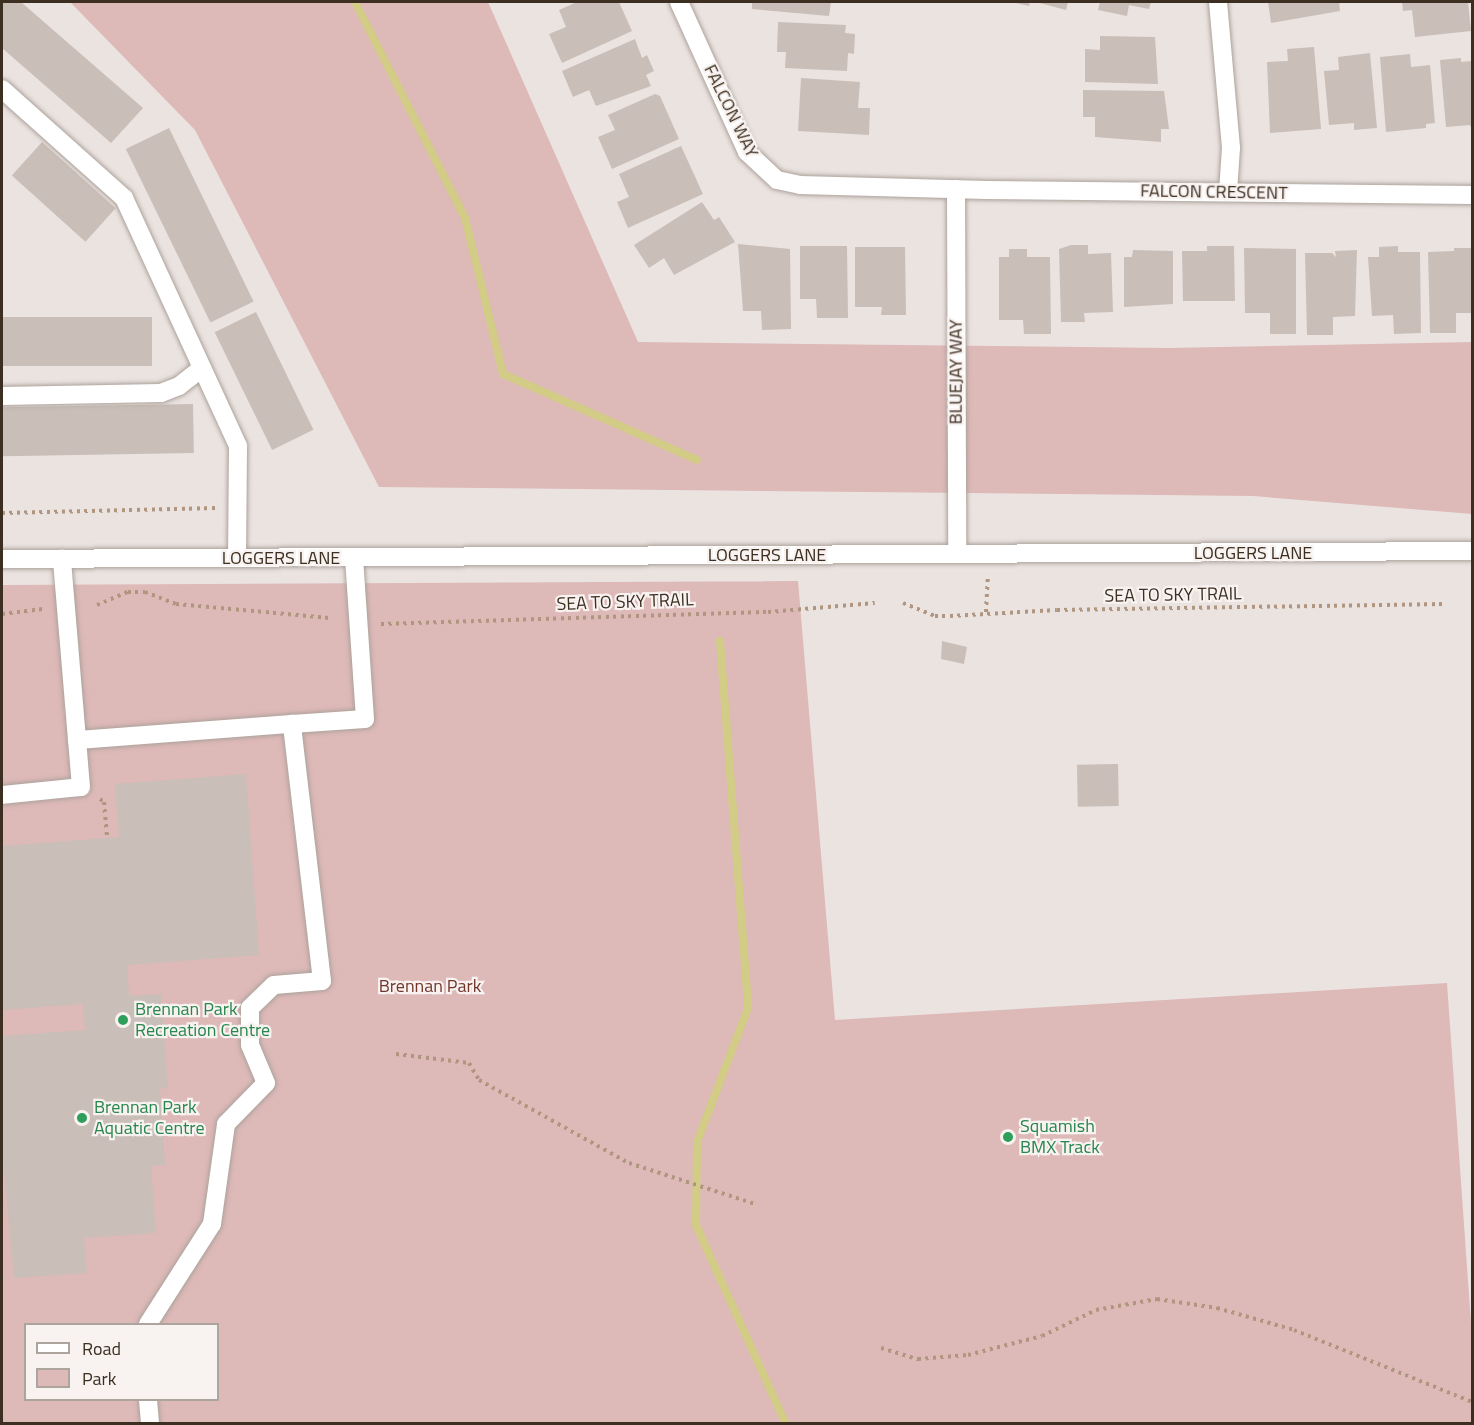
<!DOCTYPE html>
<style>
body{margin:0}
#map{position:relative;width:1474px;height:1425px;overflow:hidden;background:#ebe3e0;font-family:"Titillium Web",sans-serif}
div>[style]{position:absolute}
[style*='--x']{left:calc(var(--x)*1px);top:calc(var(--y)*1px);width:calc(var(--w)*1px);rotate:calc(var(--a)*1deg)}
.green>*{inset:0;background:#ddb9b8}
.stream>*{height:8px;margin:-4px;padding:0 4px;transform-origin:4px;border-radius:4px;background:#d2cc86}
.building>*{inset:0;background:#c9beb8;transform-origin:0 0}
.path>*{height:4px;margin-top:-2px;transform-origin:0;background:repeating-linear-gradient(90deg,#b0957f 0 3px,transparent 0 7.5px)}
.roads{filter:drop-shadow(0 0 2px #aca29b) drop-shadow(0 0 2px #aca29b)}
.minor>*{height:18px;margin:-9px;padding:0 9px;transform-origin:9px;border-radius:9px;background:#fff}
.dots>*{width:16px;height:16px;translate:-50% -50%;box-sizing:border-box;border:3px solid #f8f2f0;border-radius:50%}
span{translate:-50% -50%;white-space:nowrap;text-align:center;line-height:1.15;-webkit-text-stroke:4.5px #f8f2f0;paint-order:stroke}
.street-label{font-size:18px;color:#3c2e20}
.park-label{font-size:18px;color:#73352a}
.leisure-label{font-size:18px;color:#27864d}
.left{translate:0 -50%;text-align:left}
.frame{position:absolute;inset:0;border:3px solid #3c2e20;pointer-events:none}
.legend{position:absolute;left:24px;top:1323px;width:195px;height:78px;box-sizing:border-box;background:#f8f2f0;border:2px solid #ada49d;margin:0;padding:8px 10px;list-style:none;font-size:18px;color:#3c2e20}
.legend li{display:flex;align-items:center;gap:12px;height:30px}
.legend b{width:30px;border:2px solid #ada49d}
</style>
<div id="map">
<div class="green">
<i style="clip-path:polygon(70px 2px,488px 2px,638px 342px,1169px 348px,1472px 342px,1472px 514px,1253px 496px,379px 487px,195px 130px)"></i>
<i style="clip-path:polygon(evenodd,798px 581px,835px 1020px,1447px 983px,1472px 1338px,1472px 1423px,2px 1424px,2px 585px,798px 581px,26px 1324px,218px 1324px,218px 1400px,26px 1400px,26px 1324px)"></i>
</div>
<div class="stream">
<i style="--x:355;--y:2;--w:242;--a:63"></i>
<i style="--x:465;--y:218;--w:161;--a:76.3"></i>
<i style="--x:503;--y:374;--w:212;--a:23.9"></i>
<i style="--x:720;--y:641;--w:368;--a:85.6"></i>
<i style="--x:748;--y:1008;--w:143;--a:110.8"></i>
<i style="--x:697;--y:1142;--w:83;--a:90.7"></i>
<i style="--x:696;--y:1225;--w:218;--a:65.7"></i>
</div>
<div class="building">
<i style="clip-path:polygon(2px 2px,21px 2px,143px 108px,111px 143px,2px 48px)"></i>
<i style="clip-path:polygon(577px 2px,619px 2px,632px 31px,562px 63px,549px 34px,566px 27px,559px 10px)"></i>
<i style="clip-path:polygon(752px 2px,831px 2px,829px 16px,752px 9px)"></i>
<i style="clip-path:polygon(1011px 2px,1030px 2px,1029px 6px)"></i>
<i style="clip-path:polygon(1036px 2px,1068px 2px,1066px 10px)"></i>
<i style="clip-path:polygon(1100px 2px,1151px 2px,1149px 9px,1129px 5px,1127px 16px,1098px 10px)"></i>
<i style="clip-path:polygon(1268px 2px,1339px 2px,1340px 11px,1271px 23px)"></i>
<i style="clip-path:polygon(1402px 2px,1468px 2px,1471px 31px,1415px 37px,1412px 10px,1403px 11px)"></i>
<i style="clip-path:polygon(778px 22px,846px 25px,845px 33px,855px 34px,854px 54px,848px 53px,847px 71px,785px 68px,786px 52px,777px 52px)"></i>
<i style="clip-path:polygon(1100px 36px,1155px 37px,1158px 84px,1085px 82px,1085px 49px,1100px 50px)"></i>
<i style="clip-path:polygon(635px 39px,642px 58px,647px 55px,654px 71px,646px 75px,651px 86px,596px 106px,589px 90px,573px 97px,562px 71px)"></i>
<i style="clip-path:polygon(1314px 47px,1321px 129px,1270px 133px,1267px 62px,1288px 61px,1287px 49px)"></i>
<i style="clip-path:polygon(1370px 53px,1377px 128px,1354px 130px,1354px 123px,1329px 125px,1324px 71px,1339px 70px,1338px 57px)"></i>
<i style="clip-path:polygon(1410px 54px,1411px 67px,1430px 65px,1435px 123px,1426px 124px,1426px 128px,1386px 132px,1380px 57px)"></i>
<i style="clip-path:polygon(1461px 58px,1461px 62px,1472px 61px,1472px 130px,1470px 125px,1446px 127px,1440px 60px)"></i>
<i style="clip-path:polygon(801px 78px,860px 82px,858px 108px,870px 108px,869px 135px,798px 131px)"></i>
<i style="clip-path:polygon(1083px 90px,1164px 91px,1169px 129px,1161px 129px,1161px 142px,1095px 137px,1095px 117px,1083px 117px)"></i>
<i style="clip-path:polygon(655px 94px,660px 96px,679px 139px,612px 169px,598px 137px,615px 130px,608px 115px)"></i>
<i style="left:169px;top:128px;width:193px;height:48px;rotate:64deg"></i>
<i style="left:42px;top:142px;width:99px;height:45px;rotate:42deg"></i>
<i style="clip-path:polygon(681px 146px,703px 194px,628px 228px,617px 202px,629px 197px,619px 174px)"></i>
<i style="clip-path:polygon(702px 202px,714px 220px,719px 217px,735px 242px,674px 275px,664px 258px,649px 268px,634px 245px)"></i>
<i style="clip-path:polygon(738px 244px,790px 249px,791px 329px,762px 330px,761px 311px,743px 311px)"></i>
<i style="clip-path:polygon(1071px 245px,1088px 245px,1088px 254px,1111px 253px,1113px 312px,1084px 313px,1085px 322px,1061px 322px,1059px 249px)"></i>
<i style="clip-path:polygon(800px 246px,847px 246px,848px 318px,817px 318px,816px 299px,800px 299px)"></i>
<i style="clip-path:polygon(1207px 246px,1234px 246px,1235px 301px,1183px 301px,1182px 251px,1207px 251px)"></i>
<i style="clip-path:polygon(1398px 246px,1398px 252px,1420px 252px,1421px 333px,1394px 334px,1393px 315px,1372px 316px,1368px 257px,1379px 257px,1379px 247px)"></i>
<i style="clip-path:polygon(855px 247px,905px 247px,906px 315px,881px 315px,882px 307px,855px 307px)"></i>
<i style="clip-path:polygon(1244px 248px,1296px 249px,1296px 334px,1270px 334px,1270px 313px,1245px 313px)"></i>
<i style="clip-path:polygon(1454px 248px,1472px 248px,1472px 313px,1456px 313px,1456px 333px,1430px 333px,1428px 252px,1454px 251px)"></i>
<i style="clip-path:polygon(1009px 249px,1027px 249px,1027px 257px,1050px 257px,1051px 334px,1024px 334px,1023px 320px,999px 320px,999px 257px,1009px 257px)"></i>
<i style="clip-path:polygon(1133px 250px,1173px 251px,1173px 304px,1124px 307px,1124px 257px,1132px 257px)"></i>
<i style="clip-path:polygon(1357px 250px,1355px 316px,1333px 317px,1333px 335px,1307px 335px,1305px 253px,1332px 253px,1336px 257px,1335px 251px)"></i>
<i style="left:256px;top:312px;width:131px;height:46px;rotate:64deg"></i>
<i style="left:152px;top:317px;width:49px;height:150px;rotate:90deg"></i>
<i style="left:193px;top:404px;width:49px;height:191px;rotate:89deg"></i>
<i style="clip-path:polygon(942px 641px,967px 647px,964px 664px,941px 659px)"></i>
<i style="left:1118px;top:764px;width:42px;height:41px;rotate:89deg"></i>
<i style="clip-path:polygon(246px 774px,259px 955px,127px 965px,129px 996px,161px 994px,168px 1088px,160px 1089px,165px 1165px,151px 1166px,156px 1233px,84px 1238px,87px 1273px,14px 1278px,2px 1147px,2px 1036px,85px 1030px,83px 1004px,2px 1010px,2px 846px,119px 837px,115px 784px)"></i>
</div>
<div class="path">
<i style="--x:2;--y:513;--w:215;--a:-1.3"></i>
<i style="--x:903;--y:603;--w:35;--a:22"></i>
<i style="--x:935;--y:616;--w:15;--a:0"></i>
<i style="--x:950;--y:616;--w:107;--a:-3.2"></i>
<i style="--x:1057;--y:610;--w:389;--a:-0.9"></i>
<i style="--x:97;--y:605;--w:34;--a:-23"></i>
<i style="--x:128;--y:592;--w:17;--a:0"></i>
<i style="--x:145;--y:592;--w:33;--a:21"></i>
<i style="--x:176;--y:604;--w:154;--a:5.2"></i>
<i style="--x:986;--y:612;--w:35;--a:-87"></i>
<i style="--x:2;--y:614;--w:41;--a:-7"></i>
<i style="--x:381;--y:624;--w:387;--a:-1.8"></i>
<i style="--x:768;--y:612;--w:107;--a:-4.8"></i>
<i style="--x:100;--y:799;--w:5;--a:37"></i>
<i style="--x:104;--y:802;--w:36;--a:85"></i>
<i style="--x:396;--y:1054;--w:74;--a:7"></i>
<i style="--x:469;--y:1063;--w:20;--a:60"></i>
<i style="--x:479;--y:1080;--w:171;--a:29"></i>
<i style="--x:629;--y:1163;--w:133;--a:18"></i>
<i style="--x:881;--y:1348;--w:39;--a:17"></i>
<i style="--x:918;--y:1359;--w:50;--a:-4.6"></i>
<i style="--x:968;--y:1355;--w:76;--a:-14.4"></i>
<i style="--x:1042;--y:1336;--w:60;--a:-25.7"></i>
<i style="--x:1096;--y:1310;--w:62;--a:-10.2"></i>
<i style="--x:1157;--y:1299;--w:61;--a:8.5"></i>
<i style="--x:1217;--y:1308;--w:80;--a:15.9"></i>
<i style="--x:1294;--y:1330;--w:192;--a:22"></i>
</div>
<div class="roads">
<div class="minor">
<i style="--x:679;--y:2;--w:165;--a:65.6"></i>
<i style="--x:747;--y:152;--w:41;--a:43"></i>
<i style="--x:777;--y:180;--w:24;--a:12"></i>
<i style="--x:800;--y:185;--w:187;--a:1.5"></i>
<i style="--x:987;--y:190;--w:485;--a:0.6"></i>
<i style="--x:1218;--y:2;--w:147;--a:84.9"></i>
<i style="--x:1231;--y:148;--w:44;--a:93.9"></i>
<i style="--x:2;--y:89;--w:164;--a:41.8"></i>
<i style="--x:124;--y:198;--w:273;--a:65.3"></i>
<i style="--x:238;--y:446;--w:112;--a:90.5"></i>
<i style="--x:956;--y:189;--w:365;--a:89.8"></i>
<i style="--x:2;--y:396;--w:159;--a:-1.1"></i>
<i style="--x:161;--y:393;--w:19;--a:-21"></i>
<i style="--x:179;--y:386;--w:29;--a:-38"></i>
<i style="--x:2;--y:559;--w:1470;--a:-0.31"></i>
<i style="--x:77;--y:740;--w:216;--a:-4.3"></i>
<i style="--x:2;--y:795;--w:79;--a:-5.8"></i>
<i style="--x:81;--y:787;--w:229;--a:-94.8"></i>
<i style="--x:148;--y:1324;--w:119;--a:-57.4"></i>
<i style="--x:212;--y:1224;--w:101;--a:-82"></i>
<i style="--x:226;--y:1124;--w:57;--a:-45.7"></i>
<i style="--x:266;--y:1083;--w:41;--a:-112.8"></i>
<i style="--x:250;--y:1045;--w:37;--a:-90"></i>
<i style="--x:250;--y:1008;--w:33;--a:-44"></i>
<i style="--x:274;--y:985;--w:48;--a:-4.8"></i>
<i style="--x:322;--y:981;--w:259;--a:-96.7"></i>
<i style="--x:292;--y:724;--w:73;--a:-3.9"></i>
<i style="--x:365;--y:719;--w:161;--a:-93.9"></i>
<i style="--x:148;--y:1400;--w:24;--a:85"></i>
</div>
</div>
<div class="dots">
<i style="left:123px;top:1020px;background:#2e9e5b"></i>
<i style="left:82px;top:1118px;background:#2e9e5b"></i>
<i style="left:1008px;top:1137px;background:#2e9e5b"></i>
</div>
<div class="street-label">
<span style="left:731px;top:111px;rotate:64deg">FALCON WAY</span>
<span style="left:1214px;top:192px;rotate:1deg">FALCON CRESCENT</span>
<span style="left:956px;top:372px;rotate:-90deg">BLUEJAY WAY</span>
<span style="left:1253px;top:553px">LOGGERS LANE</span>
<span style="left:767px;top:555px">LOGGERS LANE</span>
<span style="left:281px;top:558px">LOGGERS LANE</span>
<span style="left:1173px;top:595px;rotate:-1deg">SEA TO SKY TRAIL</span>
<span style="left:625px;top:602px;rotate:-2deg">SEA TO SKY TRAIL</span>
</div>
<div class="park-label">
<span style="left:430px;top:986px">Brennan Park</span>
</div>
<div class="leisure-label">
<span class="left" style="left:135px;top:1020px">Brennan Park<br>Recreation Centre</span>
<span class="left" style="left:94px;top:1118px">Brennan Park<br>Aquatic Centre</span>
<span class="left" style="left:1020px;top:1137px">Squamish<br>BMX Track</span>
</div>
<div class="frame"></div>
<ul class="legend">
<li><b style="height:8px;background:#fff"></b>Road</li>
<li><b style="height:16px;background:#ddb9b8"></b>Park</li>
</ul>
</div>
